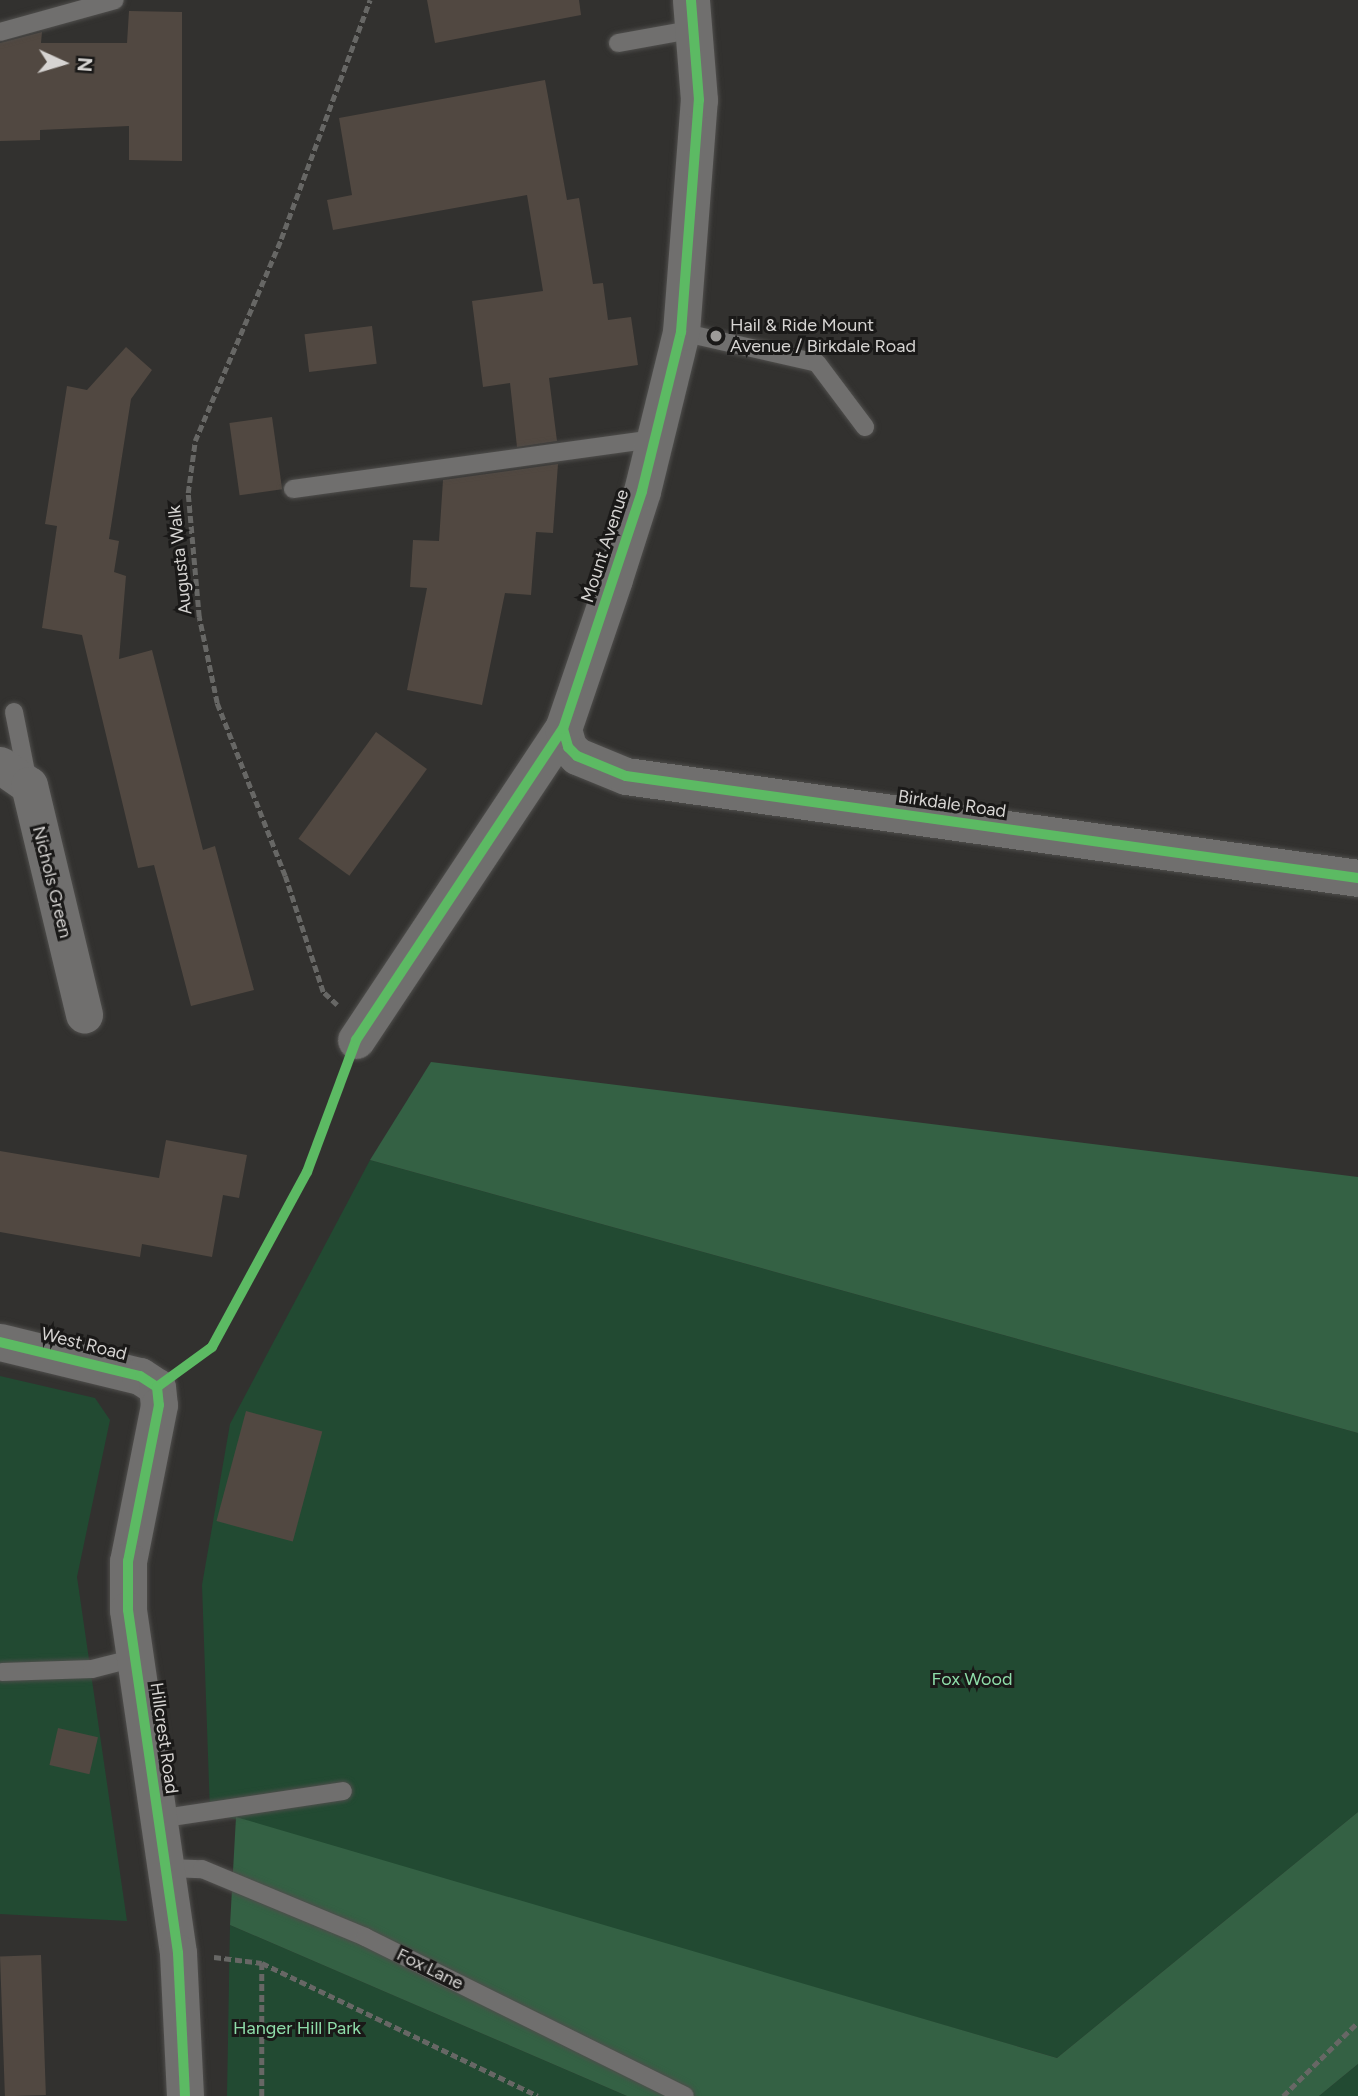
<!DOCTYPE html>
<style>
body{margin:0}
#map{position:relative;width:1358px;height:2096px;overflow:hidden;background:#32312f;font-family:Figtree,sans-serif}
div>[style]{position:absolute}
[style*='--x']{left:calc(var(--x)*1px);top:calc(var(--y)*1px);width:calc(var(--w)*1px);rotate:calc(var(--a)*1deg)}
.green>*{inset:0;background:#224a32}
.forest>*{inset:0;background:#346144}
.building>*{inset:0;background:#514841;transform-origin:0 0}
.path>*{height:4.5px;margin-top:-2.25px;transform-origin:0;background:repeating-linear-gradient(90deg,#676765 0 7px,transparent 0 10.5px)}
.roads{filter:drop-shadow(0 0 2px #4f4e4c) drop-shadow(0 0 2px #4f4e4c)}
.service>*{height:18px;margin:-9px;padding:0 9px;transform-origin:9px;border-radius:9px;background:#706f6e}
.minor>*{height:37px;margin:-18.5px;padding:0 18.5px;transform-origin:18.5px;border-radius:18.5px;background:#706f6e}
.cycleway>*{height:10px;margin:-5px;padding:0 5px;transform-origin:5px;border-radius:5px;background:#5cba63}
.dots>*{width:19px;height:19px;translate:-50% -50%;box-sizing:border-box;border:4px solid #1a1918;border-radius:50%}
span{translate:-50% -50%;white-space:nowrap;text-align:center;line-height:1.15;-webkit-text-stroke:6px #1a1918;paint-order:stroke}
.poi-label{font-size:18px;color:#d6d4d2}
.left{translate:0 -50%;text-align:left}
.street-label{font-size:18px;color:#d6d4d2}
.park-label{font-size:18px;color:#8edda9}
.north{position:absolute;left:28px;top:28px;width:70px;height:70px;-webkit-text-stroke:5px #1a1918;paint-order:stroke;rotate:94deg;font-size:19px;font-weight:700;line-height:28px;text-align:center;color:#d6d4d2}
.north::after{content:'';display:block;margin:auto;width:24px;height:32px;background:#d6d4d2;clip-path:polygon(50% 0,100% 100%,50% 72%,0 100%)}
</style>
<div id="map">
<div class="green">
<i style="clip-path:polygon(370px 1160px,1358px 1433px,1358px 1812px,1057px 2058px,210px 1812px,202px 1585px,230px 1424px)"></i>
<i style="clip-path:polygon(0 1376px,95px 1398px,110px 1420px,77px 1577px,127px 1921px,0 1914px)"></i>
<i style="clip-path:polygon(230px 1925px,627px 2096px,227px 2096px)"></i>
<i style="clip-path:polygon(1358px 2064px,1358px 2096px,1319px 2096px)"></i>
</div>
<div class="forest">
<i style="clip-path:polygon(431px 1062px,1358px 1177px,1358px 1433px,370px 1160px)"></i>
<i style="clip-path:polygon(1358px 1812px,1358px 2064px,1319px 2096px,627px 2096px,230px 1925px,236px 1817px,1057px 2058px)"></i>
</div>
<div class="building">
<i style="clip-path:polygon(427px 0,579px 0,581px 15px,435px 43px)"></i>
<i style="clip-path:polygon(129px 11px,182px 12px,182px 161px,129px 160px,129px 126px,40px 130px,40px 140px,0 141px,0 43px,42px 32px,41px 43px,127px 43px)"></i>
<i style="clip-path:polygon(545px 80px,567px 200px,579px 198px,593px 284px,603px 283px,608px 320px,631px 317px,638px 365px,549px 378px,557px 441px,517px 447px,510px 383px,483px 387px,472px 301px,543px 291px,527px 195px,333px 230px,327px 200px,352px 195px,339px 118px)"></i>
<i style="left:372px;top:326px;width:38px;height:68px;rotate:83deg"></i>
<i style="clip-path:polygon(126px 347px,152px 370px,131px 399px,109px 539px,119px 541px,114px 572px,126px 576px,119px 659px,152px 650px,203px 850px,215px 846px,254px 990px,191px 1006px,154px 865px,138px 868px,82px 635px,42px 628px,57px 526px,45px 524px,67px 386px,87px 390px)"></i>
<i style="left:272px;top:417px;width:73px;height:43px;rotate:82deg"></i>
<i style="clip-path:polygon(558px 464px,553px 533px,536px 532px,531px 595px,505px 593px,482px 705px,407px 690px,427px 588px,410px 587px,413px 540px,439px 541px,443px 480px)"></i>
<i style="left:376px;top:732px;width:63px;height:132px;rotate:36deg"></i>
<i style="clip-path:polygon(166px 1140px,247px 1155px,239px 1198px,223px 1195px,212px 1257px,142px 1244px,140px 1257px,0 1232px,0 1151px,159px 1178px)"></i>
<i style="left:246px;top:1411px;width:79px;height:114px;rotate:15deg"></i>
<i style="left:58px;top:1728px;width:41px;height:38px;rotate:13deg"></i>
<i style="left:41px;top:1955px;width:140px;height:41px;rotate:88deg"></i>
</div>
<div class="path">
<i style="--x:337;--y:1005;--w:19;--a:-137"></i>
<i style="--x:323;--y:992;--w:122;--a:-108.1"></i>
<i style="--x:285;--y:876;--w:186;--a:-111.5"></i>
<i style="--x:217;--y:703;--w:88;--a:-101.8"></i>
<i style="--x:199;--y:617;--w:124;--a:-95.1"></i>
<i style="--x:188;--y:493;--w:52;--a:-82.3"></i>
<i style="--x:195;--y:441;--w:220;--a:-66.9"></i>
<i style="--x:281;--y:239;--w:255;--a:-69.6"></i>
<i style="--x:214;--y:1957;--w:48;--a:7.1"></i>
<i style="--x:262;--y:1963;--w:306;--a:25.7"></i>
<i style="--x:262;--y:1963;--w:133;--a:90"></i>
<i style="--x:1283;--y:2096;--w:105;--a:-44.6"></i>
</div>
<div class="roads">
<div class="service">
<i style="--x:0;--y:32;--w:119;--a:-15.5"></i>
<i style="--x:618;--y:43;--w:79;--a:-10.2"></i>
<i style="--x:681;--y:332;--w:139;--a:12.8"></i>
<i style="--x:817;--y:363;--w:80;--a:53.1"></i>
<i style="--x:293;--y:489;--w:365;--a:-7.9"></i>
<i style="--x:14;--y:712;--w:71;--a:78.7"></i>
<i style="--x:2;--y:1672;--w:90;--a:-1.9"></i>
<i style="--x:92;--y:1669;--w:44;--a:-14.3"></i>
<i style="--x:158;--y:1819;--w:187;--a:-8.6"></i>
<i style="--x:167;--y:1868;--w:35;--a:2"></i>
<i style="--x:202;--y:1869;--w:177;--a:22.6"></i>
<i style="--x:365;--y:1937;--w:357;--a:26.4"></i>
</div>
<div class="minor">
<i style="--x:563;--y:729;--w:19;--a:74"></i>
<i style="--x:568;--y:747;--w:13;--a:45"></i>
<i style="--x:577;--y:756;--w:53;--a:22.2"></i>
<i style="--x:626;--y:776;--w:739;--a:7.93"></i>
<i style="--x:0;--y:765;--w:35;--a:35"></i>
<i style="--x:29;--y:785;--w:236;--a:76.5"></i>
<i style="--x:356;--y:1040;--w:374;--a:-56.4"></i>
<i style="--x:563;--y:729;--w:158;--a:-71.2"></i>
<i style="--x:614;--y:579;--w:92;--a:-72.3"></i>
<i style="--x:642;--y:491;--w:164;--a:-76.2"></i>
<i style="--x:681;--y:332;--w:233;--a:-85.6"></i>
<i style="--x:699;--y:100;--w:100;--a:-94.6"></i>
<i style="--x:0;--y:1342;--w:144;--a:13.7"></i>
<i style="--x:140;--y:1376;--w:20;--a:33"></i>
<i style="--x:157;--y:1387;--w:18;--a:84"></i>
<i style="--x:159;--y:1405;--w:159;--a:101.2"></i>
<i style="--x:128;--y:1561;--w:49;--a:90"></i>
<i style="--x:128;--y:1610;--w:347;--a:81.7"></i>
<i style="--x:178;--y:1953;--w:143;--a:87.2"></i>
</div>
</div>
<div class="cycleway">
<i style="--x:563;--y:729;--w:19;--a:74"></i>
<i style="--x:568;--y:747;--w:13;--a:45"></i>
<i style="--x:577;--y:756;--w:53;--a:22.2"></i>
<i style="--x:626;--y:776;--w:739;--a:7.93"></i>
<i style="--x:0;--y:1342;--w:144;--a:13.7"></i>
<i style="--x:140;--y:1376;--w:20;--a:33"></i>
<i style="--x:157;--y:1387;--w:68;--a:-36"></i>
<i style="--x:212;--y:1347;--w:199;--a:-61.5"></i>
<i style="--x:307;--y:1172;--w:141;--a:-69.6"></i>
<i style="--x:356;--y:1040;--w:374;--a:-56.4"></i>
<i style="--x:563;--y:729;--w:251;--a:-71.6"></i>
<i style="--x:642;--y:491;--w:164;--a:-76.2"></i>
<i style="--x:681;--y:332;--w:233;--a:-85.6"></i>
<i style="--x:699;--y:100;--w:100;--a:-94.6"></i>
<i style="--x:157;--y:1387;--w:18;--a:84"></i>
<i style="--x:159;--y:1405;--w:159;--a:101.2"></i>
<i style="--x:128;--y:1561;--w:49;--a:90"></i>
<i style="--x:128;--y:1610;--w:347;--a:81.7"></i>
<i style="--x:178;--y:1953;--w:143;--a:87.2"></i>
</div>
<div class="dots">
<i style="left:716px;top:336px;background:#9d9b99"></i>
</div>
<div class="poi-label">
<span class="left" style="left:730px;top:336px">Hail &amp; Ride Mount<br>Avenue / Birkdale Road</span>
</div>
<div class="street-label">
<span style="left:605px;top:546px;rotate:-72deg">Mount Avenue</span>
<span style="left:180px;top:560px;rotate:-96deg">Augusta Walk</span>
<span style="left:952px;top:804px;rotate:8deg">Birkdale Road</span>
<span style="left:52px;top:882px;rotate:76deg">Nichols Green</span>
<span style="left:84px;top:1344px;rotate:14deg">West Road</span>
<span style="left:164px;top:1738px;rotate:82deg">Hillcrest Road</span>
<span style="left:430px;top:1969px;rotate:26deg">Fox Lane</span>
</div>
<div class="park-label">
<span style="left:972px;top:1679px">Fox Wood</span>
<span style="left:297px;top:2028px">Hanger Hill Park</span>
</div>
<div class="north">N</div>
</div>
